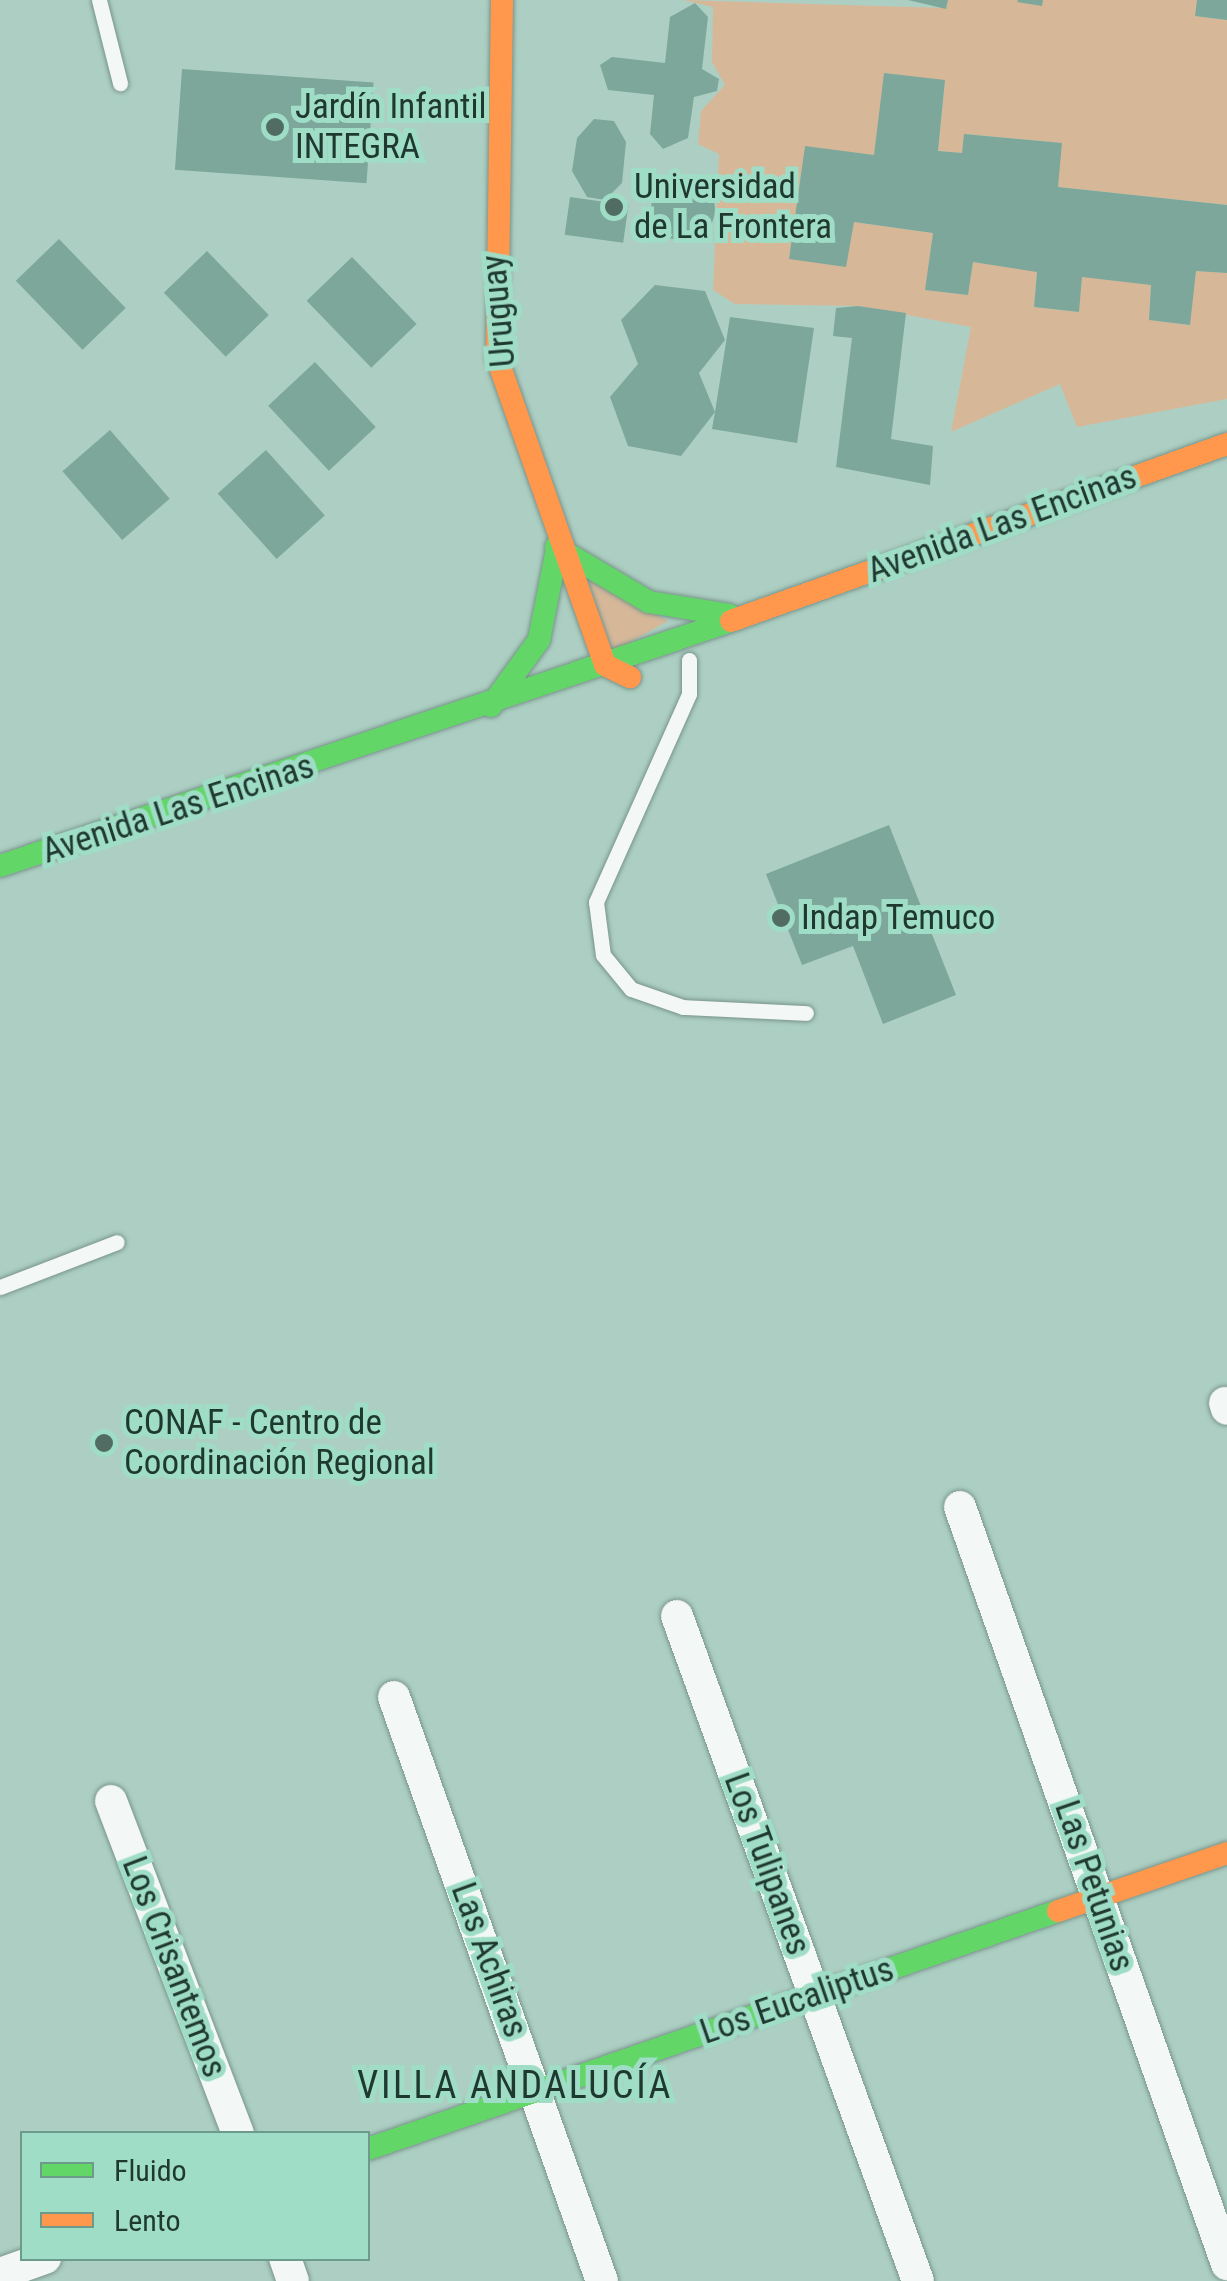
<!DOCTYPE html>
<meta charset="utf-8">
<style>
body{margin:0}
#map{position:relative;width:1227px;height:2281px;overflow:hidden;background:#adcfc3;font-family:"Roboto Condensed",sans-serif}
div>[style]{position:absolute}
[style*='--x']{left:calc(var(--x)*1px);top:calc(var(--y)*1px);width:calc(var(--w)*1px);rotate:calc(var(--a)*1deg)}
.green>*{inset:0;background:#d6b899}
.building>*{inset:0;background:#7ca79a;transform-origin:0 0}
.round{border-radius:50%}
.roads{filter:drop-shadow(0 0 2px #79948b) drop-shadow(0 0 2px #79948b)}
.lane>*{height:15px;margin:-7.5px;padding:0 7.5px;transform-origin:7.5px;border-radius:7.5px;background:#f3f8f6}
.street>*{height:32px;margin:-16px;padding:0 16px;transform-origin:16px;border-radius:16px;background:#f3f8f6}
.fast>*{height:22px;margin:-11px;padding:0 11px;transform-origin:11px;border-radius:11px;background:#63d668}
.slow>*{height:22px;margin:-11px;padding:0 11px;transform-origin:11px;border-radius:11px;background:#ff974d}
.dots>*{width:28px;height:28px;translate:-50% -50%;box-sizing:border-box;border:5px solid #9fddc7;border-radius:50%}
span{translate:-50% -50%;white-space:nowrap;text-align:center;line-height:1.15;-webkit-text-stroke:10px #9fddc7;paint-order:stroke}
.poi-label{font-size:35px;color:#1f3830}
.left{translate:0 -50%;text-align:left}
.street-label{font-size:35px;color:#1f3830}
.neighbourhood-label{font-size:38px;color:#1f3830;letter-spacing:2.5px}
.legend{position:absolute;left:20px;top:2131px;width:350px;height:130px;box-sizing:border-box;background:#9fddc7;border:2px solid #6c9b8b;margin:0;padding:12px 18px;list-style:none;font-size:30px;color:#1f3830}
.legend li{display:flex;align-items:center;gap:20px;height:50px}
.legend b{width:50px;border:2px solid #6c9b8b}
</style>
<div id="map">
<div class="green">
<i style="clip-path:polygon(683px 0,946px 8px,948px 0,1197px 0,1196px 16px,1227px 20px,1227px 205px,1058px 187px,1061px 143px,965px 134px,962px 153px,938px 151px,945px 81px,885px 73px,874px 155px,805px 147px,789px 258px,854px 222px,933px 233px,926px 290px,968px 295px,973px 262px,1037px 271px,1034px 307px,1079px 312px,1080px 270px,1151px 285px,1149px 320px,1189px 325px,1196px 271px,1227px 273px,1227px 399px,1077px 427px,1060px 384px,951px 432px,971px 327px,859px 306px,735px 304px,713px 290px,719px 154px,698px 144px,701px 111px,725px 85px,712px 62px,713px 7px)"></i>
<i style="clip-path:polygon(589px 580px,668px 621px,609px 654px)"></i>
</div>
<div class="building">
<i style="clip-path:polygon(908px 0,948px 0,946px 9px)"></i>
<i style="clip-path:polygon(1018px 0,1043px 0,1042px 6px,1017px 2px)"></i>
<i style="clip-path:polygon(1197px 0,1227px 0,1227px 20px,1195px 16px)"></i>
<i style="clip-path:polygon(695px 3px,708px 17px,702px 69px,719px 79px,717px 91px,694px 97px,688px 138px,663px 149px,650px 134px,654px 95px,608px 90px,600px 65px,612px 57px,665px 63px,670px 17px)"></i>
<i style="left:182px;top:69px;width:192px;height:101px;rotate:4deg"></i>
<i style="clip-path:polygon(884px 73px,945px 80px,938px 151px,962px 153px,964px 134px,1062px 143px,1058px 187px,1227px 205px,1227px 273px,1196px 271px,1190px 325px,1149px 320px,1151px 285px,1082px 277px,1079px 312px,1034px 307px,1037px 272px,973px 262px,968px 295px,925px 290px,933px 233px,854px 222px,846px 267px,789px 259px,805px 146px,874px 155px)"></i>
<i style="clip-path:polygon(594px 119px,614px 121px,626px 142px,622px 183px,605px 200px,587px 197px,572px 171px,577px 138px)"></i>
<i class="round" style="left:651px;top:177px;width:64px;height:64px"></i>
<i style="left:570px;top:197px;width:59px;height:38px;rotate:8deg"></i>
<i style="left:59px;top:239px;width:96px;height:60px;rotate:46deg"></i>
<i style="left:207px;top:251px;width:89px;height:60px;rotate:46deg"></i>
<i style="left:352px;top:257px;width:93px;height:63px;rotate:46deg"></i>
<i style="clip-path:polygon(655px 285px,705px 291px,725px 340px,699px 373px,715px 412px,730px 317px,814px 328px,797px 443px,712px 429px,715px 412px,681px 456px,628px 446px,610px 397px,638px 364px,621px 320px)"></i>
<i style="clip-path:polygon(858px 306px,906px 313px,891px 439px,933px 446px,930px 485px,836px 467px,852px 338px,833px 336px,836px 308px)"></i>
<i style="left:315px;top:362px;width:89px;height:64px;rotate:47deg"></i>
<i style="left:110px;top:430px;width:91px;height:63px;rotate:49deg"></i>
<i style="left:266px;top:450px;width:88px;height:65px;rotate:48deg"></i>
<i style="clip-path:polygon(889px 825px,956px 995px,883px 1024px,853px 946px,802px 965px,766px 874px)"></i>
</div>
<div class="roads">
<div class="lane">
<i style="--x:99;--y:0;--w:86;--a:75.8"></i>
<i style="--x:689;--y:660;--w:34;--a:90"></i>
<i style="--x:689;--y:694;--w:228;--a:114.1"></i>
<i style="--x:596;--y:902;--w:53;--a:82.5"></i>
<i style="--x:603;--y:955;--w:44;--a:50.5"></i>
<i style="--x:631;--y:989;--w:55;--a:19.1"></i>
<i style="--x:683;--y:1007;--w:123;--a:2.8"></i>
<i style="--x:0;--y:1287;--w:125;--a:-21"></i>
</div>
<div class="street">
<i style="--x:1225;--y:1403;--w:6;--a:72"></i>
<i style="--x:960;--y:1507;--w:803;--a:70.57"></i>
<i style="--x:677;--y:1616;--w:707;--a:70.08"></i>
<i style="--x:394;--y:1697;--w:620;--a:70.4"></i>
<i style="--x:111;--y:1801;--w:356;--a:69.1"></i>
<i style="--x:285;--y:2258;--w:24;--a:71"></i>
<i style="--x:0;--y:2274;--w:48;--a:-19.6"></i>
</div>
<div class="fast">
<i style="--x:556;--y:547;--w:108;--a:30.6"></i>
<i style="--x:649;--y:602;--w:81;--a:9.2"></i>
<i style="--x:491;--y:706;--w:82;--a:-54"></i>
<i style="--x:539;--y:640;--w:88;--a:-78.8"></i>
<i style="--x:0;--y:866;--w:771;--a:-18.53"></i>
<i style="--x:368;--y:2149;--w:730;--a:-19.03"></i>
</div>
<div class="slow">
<i style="--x:502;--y:0;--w:358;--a:90.8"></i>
<i style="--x:497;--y:358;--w:325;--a:70.6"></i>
<i style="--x:605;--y:665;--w:28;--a:26"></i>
<i style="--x:731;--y:621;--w:527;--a:-19.64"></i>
<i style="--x:1058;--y:1911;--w:179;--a:-18.9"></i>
</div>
</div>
<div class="dots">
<i style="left:275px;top:127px;background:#516d63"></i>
<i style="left:614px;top:207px;background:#516d63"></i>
<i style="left:781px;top:918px;background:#516d63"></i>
<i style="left:104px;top:1443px;background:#516d63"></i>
</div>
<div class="poi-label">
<span class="left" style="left:295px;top:127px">Jardín Infantil<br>INTEGRA</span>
<span class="left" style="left:634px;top:207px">Universidad<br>de La Frontera</span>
<span class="left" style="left:801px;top:918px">Indap Temuco</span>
<span class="left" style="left:124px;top:1443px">CONAF - Centro de<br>Coordinación Regional</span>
</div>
<div class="street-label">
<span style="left:499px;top:311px;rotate:-95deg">Uruguay</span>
<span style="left:1002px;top:524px;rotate:-20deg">Avenida Las Encinas</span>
<span style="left:178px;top:809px;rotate:-18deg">Avenida Las Encinas</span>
<span style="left:767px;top:1864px;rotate:70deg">Los Tulipanes</span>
<span style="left:1094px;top:1886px;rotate:71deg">Las Petunias</span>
<span style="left:489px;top:1960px;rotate:70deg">Las Achiras</span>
<span style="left:174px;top:1967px;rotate:69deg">Los Crisantemos</span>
<span style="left:797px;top:2001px;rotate:-19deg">Los Eucaliptus</span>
</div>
<div class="neighbourhood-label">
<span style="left:515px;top:2086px">VILLA ANDALUCÍA</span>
</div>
<ul class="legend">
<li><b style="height:12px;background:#63d668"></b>Fluido</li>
<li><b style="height:12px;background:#ff974d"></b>Lento</li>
</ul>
</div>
